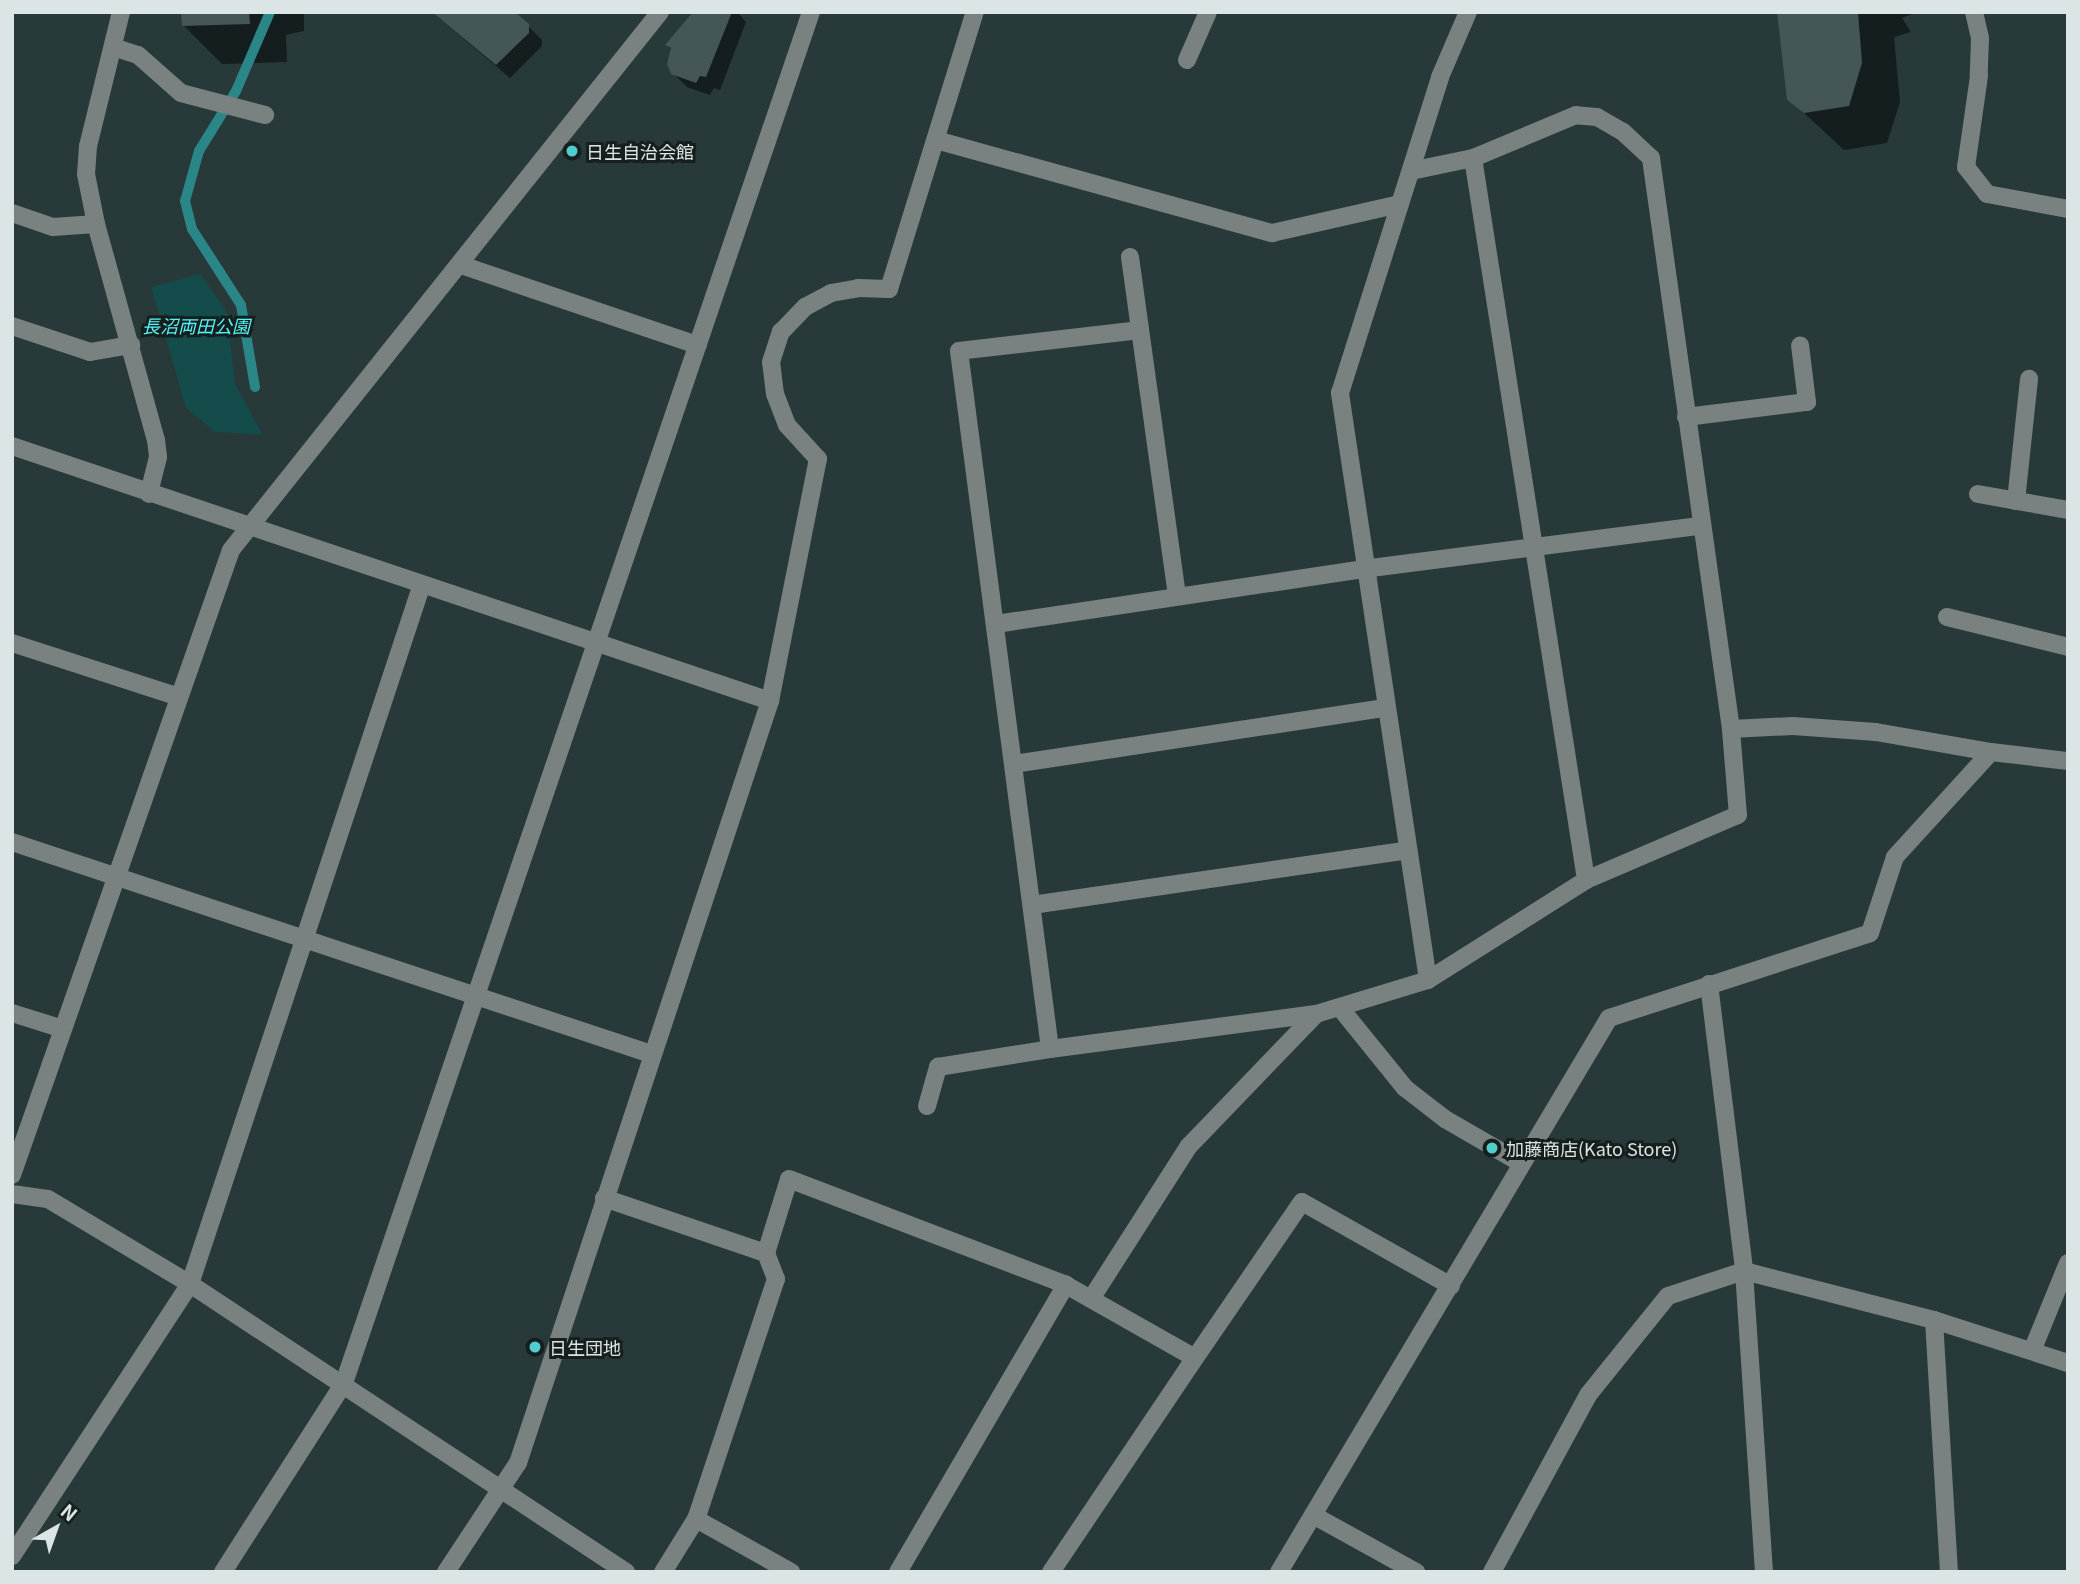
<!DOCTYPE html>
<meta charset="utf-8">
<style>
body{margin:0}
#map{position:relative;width:2080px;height:1584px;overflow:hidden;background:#283939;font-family:Georgia,"Noto Sans JP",serif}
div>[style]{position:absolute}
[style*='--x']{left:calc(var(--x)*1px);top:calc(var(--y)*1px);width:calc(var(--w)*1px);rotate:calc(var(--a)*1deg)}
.green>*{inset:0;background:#144b4b}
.shadow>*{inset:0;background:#0007}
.stream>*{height:10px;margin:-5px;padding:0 5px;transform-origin:5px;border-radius:5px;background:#2b8687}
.building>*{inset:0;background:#445656}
.minor>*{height:18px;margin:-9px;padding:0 9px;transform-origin:9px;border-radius:9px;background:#798181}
.dots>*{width:19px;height:19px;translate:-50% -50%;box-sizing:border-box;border:4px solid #171e1e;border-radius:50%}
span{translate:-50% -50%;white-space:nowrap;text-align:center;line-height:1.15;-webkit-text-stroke:6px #171e1e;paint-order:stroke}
.poi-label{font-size:18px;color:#dbe5e5}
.left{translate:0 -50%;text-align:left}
.park-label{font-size:18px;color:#51f7fa;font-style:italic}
.frame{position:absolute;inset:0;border:14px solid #dbe5e5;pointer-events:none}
.north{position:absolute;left:21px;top:1493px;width:70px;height:70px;-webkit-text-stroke:5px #171e1e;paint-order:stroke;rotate:40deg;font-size:19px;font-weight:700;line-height:28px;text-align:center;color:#dbe5e5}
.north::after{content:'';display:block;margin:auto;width:24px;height:32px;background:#dbe5e5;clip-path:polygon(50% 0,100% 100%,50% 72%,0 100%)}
</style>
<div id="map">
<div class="green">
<i style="clip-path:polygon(200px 274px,227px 312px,235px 384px,263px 435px,215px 432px,186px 408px,151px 287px)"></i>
</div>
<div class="shadow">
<i style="clip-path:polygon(183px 12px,304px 12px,304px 31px,286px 35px,287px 62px,222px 64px,183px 25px)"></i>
<i style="clip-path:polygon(432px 12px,528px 26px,542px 40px,542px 46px,510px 78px)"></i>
<i style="clip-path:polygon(696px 12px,737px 12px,746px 22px,720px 90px,714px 88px,710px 95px,687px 87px,673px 73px,672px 50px,667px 45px)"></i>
<i style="clip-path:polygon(1778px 12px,1917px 12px,1902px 18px,1911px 32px,1894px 37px,1900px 102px,1887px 143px,1844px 150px,1789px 99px)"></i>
</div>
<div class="stream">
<i style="--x:255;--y:387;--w:83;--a:-99.7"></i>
<i style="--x:241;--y:305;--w:90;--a:-122.8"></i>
<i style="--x:192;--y:229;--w:29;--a:-104"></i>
<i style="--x:185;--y:201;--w:52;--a:-74.4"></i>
<i style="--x:199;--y:151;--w:70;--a:-58.3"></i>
<i style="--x:236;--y:91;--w:86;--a:-66.7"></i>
</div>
<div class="building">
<i style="clip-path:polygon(181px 12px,249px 12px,250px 24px,182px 26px)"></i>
<i style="clip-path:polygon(432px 12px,515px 12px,529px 24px,529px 33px,496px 65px)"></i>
<i style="clip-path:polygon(693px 12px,732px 12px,706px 77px,700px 76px,696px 83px,671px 74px,667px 64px,671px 48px,665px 45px)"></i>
<i style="clip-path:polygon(1777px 12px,1858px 12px,1862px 63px,1849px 106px,1804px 113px,1787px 100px)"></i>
</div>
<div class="minor">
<i style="--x:121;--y:12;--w:138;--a:103.8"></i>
<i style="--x:88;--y:146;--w:28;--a:94"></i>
<i style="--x:86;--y:174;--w:51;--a:78.7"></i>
<i style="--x:96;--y:224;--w:224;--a:74.5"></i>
<i style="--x:156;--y:440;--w:17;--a:83"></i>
<i style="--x:158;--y:457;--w:38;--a:104"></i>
<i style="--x:1974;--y:12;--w:27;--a:77"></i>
<i style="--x:1980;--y:38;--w:38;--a:92"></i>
<i style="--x:1979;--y:76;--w:92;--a:98.1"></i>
<i style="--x:1966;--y:167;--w:34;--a:52"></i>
<i style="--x:1987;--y:194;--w:82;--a:10.5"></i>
<i style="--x:113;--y:47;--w:26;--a:18"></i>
<i style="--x:138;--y:55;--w:57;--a:41.5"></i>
<i style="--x:181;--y:93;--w:87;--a:14.7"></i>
<i style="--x:1187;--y:60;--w:52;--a:-66.4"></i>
<i style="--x:936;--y:140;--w:349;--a:15.5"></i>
<i style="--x:1272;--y:233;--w:131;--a:-12.8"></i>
<i style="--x:1473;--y:158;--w:731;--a:81.1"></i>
<i style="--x:12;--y:213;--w:43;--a:18.9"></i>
<i style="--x:53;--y:227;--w:43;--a:-4"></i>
<i style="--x:1130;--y:257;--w:342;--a:82.1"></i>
<i style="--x:461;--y:265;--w:250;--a:18.7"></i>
<i style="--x:12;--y:326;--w:82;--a:18.4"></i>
<i style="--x:90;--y:352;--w:42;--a:-9.7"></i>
<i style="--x:1140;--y:330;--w:182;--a:173.4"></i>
<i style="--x:959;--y:351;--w:704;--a:82.57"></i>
<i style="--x:1050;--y:1049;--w:268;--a:-7.5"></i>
<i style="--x:1316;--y:1014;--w:117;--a:-16.9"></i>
<i style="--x:1428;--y:980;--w:187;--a:-32.3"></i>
<i style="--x:1586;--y:880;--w:165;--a:-23.2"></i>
<i style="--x:1738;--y:815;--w:86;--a:-94.7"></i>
<i style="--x:1731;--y:729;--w:577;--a:-97.98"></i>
<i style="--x:1651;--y:158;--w:38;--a:-137"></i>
<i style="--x:1623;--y:132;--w:30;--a:-150"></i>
<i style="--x:1597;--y:117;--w:21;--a:-175"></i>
<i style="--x:1576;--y:115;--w:112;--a:157.3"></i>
<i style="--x:1473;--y:158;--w:63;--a:168.2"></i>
<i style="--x:1686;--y:417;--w:122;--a:-7.1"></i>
<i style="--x:1807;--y:402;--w:57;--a:-97"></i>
<i style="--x:12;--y:446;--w:800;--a:18.59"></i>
<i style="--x:1978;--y:494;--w:91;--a:10.1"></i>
<i style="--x:2016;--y:501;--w:123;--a:-83.9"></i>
<i style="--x:1947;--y:617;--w:125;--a:13.9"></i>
<i style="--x:996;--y:624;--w:371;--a:-8.5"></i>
<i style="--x:1363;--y:569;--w:341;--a:-7.3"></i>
<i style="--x:12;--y:643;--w:172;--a:17.9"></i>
<i style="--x:1731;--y:729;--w:62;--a:-2.8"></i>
<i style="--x:1793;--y:726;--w:83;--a:4.1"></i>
<i style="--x:1876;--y:732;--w:117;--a:9.9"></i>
<i style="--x:1014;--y:764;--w:375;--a:-8.6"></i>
<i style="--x:12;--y:842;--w:673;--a:18.35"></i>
<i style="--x:1032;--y:905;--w:379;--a:-8.3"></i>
<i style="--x:1428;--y:980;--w:594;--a:-98.53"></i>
<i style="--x:1340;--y:393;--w:331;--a:-72.4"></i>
<i style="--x:1440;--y:77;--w:71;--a:-66.7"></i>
<i style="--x:1709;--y:984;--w:289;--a:83"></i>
<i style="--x:1744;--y:1271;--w:302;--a:86.2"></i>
<i style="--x:1341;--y:1009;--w:102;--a:51"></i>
<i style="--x:1405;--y:1088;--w:51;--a:37.8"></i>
<i style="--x:1445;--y:1119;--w:88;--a:30.1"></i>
<i style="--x:12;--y:1013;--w:53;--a:17.4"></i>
<i style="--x:927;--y:1106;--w:41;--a:-74.2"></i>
<i style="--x:938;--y:1067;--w:113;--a:-9.1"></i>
<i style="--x:12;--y:1175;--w:662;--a:-70.69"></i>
<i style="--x:231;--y:550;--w:688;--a:-51.43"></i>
<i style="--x:12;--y:1194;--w:36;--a:8"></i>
<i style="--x:48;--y:1199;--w:165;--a:30.9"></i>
<i style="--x:190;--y:1284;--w:523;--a:33.45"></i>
<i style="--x:604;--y:1198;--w:171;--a:18.8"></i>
<i style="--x:766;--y:1253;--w:28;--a:69"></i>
<i style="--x:776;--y:1279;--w:253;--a:108.4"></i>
<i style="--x:696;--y:1519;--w:62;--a:121.9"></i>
<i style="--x:766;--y:1253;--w:77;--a:-72.7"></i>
<i style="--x:789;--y:1179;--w:297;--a:20.9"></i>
<i style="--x:1066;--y:1285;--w:148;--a:29.5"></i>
<i style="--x:1195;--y:1358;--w:189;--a:-55.6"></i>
<i style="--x:1302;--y:1202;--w:171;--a:29.4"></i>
<i style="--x:1091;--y:1299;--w:182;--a:-57.4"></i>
<i style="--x:1189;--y:1146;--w:183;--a:-46.1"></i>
<i style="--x:1934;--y:1320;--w:252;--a:86.6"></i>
<i style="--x:2032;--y:1351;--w:95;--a:-67.8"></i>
<i style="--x:1313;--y:1515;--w:118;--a:29"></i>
<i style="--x:696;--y:1519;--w:109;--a:29.2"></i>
<i style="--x:12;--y:1556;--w:325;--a:-56.8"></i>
<i style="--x:190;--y:1284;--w:737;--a:-71.66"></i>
<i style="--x:223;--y:1572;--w:224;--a:-57.4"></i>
<i style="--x:344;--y:1383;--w:1448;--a:-71.19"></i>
<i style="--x:446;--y:1572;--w:131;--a:-56.6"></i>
<i style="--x:518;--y:1463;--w:803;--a:-71.7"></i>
<i style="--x:770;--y:701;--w:247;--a:-78.8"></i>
<i style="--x:818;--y:459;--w:46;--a:-132.4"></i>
<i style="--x:787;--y:425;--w:33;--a:-111"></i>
<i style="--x:775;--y:394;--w:32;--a:-97"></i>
<i style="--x:771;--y:362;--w:32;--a:-72"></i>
<i style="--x:781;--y:332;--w:35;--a:-46"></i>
<i style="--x:805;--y:307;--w:30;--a:-28"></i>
<i style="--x:831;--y:293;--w:27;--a:-10"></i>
<i style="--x:858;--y:288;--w:31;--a:2"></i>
<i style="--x:889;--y:289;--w:290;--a:-72.8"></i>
<i style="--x:898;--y:1572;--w:333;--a:-59.7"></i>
<i style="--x:1051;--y:1572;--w:258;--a:-56.1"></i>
<i style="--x:1279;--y:1572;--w:645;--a:-59.22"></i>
<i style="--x:1609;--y:1018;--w:274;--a:-18"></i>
<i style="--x:1870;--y:933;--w:80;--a:-71.8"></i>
<i style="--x:1895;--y:857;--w:142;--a:-47.6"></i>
<i style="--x:1991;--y:752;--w:78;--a:6.7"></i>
<i style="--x:1492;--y:1572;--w:201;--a:-61.5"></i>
<i style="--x:1588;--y:1395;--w:127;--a:-51.1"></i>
<i style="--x:1668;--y:1296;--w:80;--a:-18.2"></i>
<i style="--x:1744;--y:1271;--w:196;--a:14.5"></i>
<i style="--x:1934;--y:1320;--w:141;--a:17.8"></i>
</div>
<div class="dots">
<i style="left:572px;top:151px;background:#52cdce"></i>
<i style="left:1492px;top:1148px;background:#52cdce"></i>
<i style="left:535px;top:1347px;background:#52cdce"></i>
</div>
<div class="poi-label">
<span class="left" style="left:586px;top:151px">日生自治会館</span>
<span class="left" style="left:1506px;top:1148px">加藤商店(Kato Store)</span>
<span class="left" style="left:549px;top:1347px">日生団地</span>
</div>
<div class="park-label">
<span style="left:196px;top:325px">長沼両田公園</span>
</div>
<div class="frame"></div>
<div class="north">N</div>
</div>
